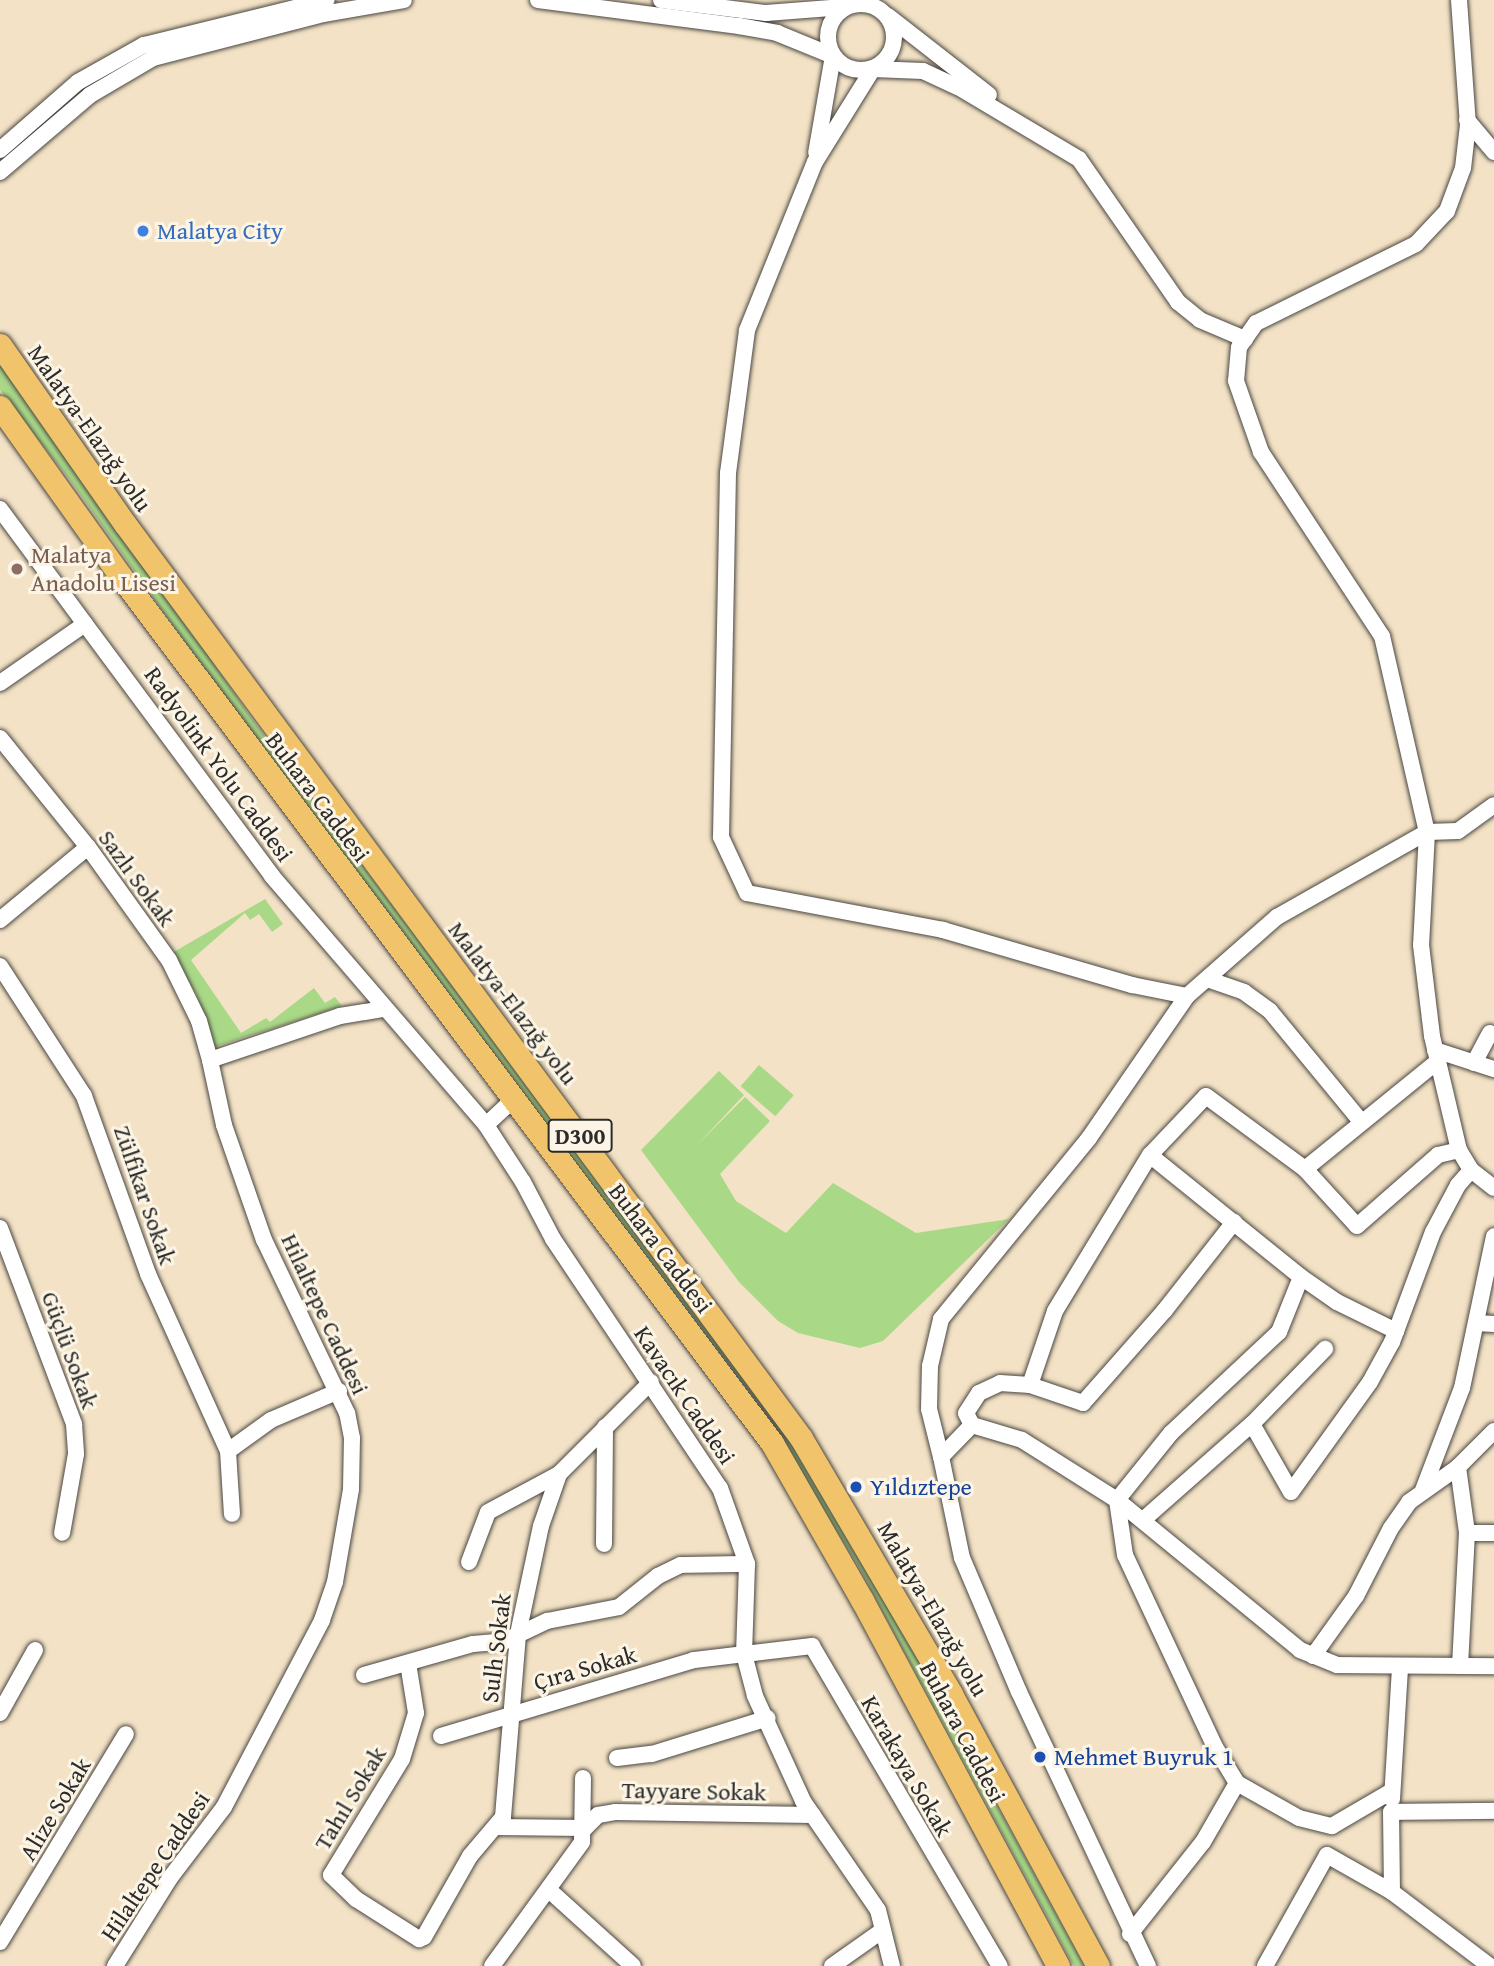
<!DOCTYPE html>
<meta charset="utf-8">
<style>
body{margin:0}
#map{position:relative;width:1494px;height:1966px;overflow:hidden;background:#f3e2c5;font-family:"Gentium Book Plus",serif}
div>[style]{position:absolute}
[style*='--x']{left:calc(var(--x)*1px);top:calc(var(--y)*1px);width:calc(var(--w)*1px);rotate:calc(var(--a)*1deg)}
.green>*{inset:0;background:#a9d987;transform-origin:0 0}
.roads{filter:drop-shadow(0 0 2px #494642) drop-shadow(0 0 2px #494642)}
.minor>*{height:16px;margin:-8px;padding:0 8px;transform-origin:8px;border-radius:8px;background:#fff}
.minor>.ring{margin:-8px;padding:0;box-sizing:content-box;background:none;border:16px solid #fff;border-radius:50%}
.highway>*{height:23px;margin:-11.5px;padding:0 11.5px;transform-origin:11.5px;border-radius:11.5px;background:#f1c36a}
.dots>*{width:19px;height:19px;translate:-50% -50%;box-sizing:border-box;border:4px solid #fcf5e5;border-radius:50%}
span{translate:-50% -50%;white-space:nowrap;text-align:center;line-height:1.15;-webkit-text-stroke:6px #fcf5e5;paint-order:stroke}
.shield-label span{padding:2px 5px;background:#fcf5e5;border:2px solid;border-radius:5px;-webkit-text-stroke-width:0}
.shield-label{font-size:23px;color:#2b2b2b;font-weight:700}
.shop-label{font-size:24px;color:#366cbe}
.left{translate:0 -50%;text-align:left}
.street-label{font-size:24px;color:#2b2b2b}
.education-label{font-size:24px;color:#785e54}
.transit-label{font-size:24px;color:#164399}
</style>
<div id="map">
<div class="green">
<i style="clip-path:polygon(0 356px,252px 719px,767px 1404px,863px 1559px,1084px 1966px,1074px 1966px,856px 1562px,760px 1410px,245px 727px,73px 484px,0 390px)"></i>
<i style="clip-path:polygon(265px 899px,283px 924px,272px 932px,259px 914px,250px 920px,245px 913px,191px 960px,241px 1033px,266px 1018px,270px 1022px,314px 988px,325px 1003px,335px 997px,342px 1006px,214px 1047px,197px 995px,172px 953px)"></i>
<i style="left:759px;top:1065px;width:46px;height:28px;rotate:41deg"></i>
<i style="clip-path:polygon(719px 1071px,744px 1095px,697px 1145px,745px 1097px,770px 1121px,720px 1174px,736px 1201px,786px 1233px,833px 1183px,916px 1233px,1009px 1219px,883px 1341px,860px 1348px,798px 1333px,778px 1321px,739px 1282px,641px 1150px)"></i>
</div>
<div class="roads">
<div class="minor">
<i style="--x:538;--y:0;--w:203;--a:7.4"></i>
<i style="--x:739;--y:26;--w:39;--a:10"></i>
<i style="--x:777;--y:33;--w:61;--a:22.3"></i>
<i style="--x:833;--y:56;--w:98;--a:99.9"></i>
<i style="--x:661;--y:0;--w:106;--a:7.1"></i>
<i style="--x:766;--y:13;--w:78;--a:-4.4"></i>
<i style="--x:1459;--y:0;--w:125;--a:85.9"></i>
<i style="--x:1468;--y:125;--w:43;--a:96.6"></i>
<i style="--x:1463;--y:168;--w:46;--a:110.4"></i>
<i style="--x:1447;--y:211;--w:45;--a:133.2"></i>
<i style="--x:1416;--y:244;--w:178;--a:153.7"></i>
<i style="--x:1256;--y:323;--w:29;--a:125"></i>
<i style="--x:1239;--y:347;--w:34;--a:95"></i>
<i style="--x:1236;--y:381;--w:75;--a:70.6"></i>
<i style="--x:1261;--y:452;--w:220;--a:56.7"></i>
<i style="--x:1382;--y:636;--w:201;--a:77.1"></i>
<i style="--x:1427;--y:832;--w:113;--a:93"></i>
<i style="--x:1421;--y:945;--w:92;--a:83.1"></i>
<i style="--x:1432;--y:1036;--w:117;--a:76.7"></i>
<i style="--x:1459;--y:1150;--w:23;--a:59"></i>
<i style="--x:1471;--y:1170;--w:29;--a:38"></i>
<i class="ring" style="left:828px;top:4px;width:50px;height:50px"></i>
<i style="--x:888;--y:16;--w:128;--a:38"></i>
<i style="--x:1467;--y:120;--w:42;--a:49.8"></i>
<i style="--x:0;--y:150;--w:103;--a:-41.1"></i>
<i style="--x:78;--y:82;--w:76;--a:-29.3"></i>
<i style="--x:144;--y:45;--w:188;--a:-13.8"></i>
<i style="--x:0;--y:172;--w:118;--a:-40.5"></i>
<i style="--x:90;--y:95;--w:73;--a:-30.4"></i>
<i style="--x:153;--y:58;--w:176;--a:-14.5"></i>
<i style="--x:323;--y:14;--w:82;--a:-9.8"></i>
<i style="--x:0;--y:509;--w:143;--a:53.5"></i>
<i style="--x:0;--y:683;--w:103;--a:-34.8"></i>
<i style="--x:85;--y:624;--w:314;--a:53.4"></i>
<i style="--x:272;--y:876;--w:328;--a:49.3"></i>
<i style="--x:486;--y:1125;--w:68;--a:57"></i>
<i style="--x:523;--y:1182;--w:64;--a:62.2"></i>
<i style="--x:553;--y:1239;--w:300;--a:56.2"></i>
<i style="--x:720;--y:1488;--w:81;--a:70.4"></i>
<i style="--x:747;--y:1564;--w:90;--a:91.9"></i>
<i style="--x:744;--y:1654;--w:43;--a:75.3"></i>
<i style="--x:755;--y:1696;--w:115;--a:65.4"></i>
<i style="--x:803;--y:1801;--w:132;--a:55.5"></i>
<i style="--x:878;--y:1910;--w:58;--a:76"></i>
<i style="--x:0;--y:738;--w:140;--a:51.1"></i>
<i style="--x:88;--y:847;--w:139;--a:54.4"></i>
<i style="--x:169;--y:960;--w:68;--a:63.8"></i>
<i style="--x:199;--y:1021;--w:41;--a:74.2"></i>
<i style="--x:0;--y:920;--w:114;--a:-39.7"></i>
<i style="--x:0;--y:966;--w:155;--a:57.1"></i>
<i style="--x:84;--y:1096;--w:189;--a:70.2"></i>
<i style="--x:148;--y:1274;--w:194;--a:65.7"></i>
<i style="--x:228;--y:1451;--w:53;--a:-35.8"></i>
<i style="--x:271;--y:1420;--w:74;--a:-23.1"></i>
<i style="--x:1207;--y:979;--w:39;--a:19"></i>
<i style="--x:1244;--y:992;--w:32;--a:36"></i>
<i style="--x:1270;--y:1011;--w:141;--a:50.5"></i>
<i style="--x:1187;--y:996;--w:120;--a:-41.3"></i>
<i style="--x:1277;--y:917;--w:172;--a:-29.5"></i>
<i style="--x:1427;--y:832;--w:31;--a:-2"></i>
<i style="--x:1458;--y:831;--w:44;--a:-35.8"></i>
<i style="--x:1435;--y:1050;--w:62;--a:17.9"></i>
<i style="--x:1474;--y:1063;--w:34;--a:-62"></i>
<i style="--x:486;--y:1125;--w:38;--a:-43"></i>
<i style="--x:1305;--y:1169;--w:171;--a:-39.1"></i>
<i style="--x:0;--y:1228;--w:210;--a:69.3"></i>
<i style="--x:74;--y:1424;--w:30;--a:86"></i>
<i style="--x:76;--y:1454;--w:80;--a:100"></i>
<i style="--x:1301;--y:1277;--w:194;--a:-141.1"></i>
<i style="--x:1150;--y:1155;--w:81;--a:-46.5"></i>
<i style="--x:1206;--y:1096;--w:123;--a:36.4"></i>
<i style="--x:1305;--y:1169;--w:77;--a:47.6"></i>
<i style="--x:1357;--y:1226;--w:108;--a:-41.2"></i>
<i style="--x:1438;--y:1155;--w:22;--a:-13"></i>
<i style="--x:1476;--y:1323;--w:18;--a:3"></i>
<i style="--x:1030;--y:1385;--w:56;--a:18.8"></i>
<i style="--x:1083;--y:1403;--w:124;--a:-48.6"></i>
<i style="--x:1165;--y:1310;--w:112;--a:-51.9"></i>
<i style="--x:1252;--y:1424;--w:105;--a:-45.8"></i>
<i style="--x:972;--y:1425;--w:13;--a:-117"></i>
<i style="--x:966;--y:1413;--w:24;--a:-57"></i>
<i style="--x:979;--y:1393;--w:23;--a:-25"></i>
<i style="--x:1000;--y:1383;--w:30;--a:4"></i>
<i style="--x:1030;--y:1385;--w:78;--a:-71.3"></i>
<i style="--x:1055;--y:1311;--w:183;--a:-58.7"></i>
<i style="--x:228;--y:1451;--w:63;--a:86.4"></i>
<i style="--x:941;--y:1457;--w:49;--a:-104"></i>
<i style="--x:929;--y:1409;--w:43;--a:-88.7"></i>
<i style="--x:930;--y:1366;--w:48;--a:-76.8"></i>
<i style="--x:941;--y:1319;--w:234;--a:-50.7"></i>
<i style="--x:1089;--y:1138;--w:173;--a:-55.4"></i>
<i style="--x:1187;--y:996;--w:56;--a:-168.7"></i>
<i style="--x:1132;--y:985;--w:197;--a:-163.8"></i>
<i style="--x:943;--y:930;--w:199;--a:-169.3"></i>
<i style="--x:747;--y:893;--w:62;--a:-114.9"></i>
<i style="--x:721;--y:837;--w:364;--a:-88.9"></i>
<i style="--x:728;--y:473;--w:144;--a:-82.4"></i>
<i style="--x:747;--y:330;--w:181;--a:-68"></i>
<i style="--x:815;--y:162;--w:110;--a:-58.1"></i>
<i style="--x:873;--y:69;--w:50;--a:2.3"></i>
<i style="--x:923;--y:71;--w:38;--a:25"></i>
<i style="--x:958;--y:87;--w:141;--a:30.8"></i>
<i style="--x:1079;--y:159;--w:174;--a:55.3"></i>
<i style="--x:1178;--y:302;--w:28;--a:39"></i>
<i style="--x:1200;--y:320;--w:49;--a:22.9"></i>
<i style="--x:1458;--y:1467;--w:51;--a:-45"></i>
<i style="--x:1423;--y:1490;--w:109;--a:-69.1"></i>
<i style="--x:1462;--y:1388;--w:155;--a:-78.1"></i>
<i style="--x:1143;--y:1520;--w:145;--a:-41.4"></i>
<i style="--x:1252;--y:1424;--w:78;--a:60.2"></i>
<i style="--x:1291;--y:1492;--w:135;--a:-54.3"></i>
<i style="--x:1370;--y:1382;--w:46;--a:-61.2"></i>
<i style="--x:1392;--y:1342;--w:117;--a:-69.6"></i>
<i style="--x:1433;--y:1232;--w:53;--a:-62"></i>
<i style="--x:1458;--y:1185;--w:20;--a:-49"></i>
<i style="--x:604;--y:1544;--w:117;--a:-89.5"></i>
<i style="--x:469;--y:1562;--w:53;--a:-69.2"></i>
<i style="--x:488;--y:1512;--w:81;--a:-28.2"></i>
<i style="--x:1313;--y:1656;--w:74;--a:-54.4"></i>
<i style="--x:1356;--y:1596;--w:76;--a:-62.8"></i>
<i style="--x:1391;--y:1528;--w:32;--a:-55"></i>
<i style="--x:1409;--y:1502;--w:60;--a:-35.5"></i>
<i style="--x:1458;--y:1467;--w:67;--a:82.2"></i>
<i style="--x:408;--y:1663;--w:51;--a:80.9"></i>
<i style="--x:416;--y:1713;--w:48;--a:106.9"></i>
<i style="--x:402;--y:1759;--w:136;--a:121.5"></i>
<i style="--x:331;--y:1875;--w:35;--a:44"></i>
<i style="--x:356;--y:1899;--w:75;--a:32.4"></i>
<i style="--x:419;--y:1939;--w:5;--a:-22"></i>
<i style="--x:424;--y:1937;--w:93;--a:-60.4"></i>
<i style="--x:470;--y:1856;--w:51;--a:-49.8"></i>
<i style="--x:503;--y:1817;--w:184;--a:-85.3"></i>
<i style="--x:518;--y:1634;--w:110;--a:-78"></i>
<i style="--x:541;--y:1526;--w:55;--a:-70.9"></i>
<i style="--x:559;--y:1474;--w:130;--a:-45"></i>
<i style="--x:1460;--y:1666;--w:133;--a:-87"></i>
<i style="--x:1467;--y:1533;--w:27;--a:0"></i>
<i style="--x:364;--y:1675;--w:113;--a:-15.9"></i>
<i style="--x:473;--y:1644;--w:32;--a:-5"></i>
<i style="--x:505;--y:1641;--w:47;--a:-25.5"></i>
<i style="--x:547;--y:1621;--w:73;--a:-11"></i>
<i style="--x:619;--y:1607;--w:50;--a:-38.5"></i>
<i style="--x:658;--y:1576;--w:25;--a:-26"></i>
<i style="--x:681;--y:1565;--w:66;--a:-0.9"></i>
<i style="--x:0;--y:1713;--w:72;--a:-60.9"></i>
<i style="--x:441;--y:1736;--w:264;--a:-16.7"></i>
<i style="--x:694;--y:1660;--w:119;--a:-6.8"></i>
<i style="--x:812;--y:1646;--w:371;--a:59.6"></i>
<i style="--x:617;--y:1758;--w:35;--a:-7"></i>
<i style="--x:652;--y:1754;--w:121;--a:-17.2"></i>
<i style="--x:1237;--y:1783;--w:71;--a:29.4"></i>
<i style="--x:1299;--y:1818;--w:34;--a:14"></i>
<i style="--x:1332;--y:1826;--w:69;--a:-30.3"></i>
<i style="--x:1392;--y:1799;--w:131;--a:-86.5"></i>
<i style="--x:495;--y:1827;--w:90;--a:0.6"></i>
<i style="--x:585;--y:1828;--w:18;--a:-45"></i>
<i style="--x:598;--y:1815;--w:17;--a:-10"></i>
<i style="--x:615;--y:1812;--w:198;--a:0.9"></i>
<i style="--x:549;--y:1890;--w:113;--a:42.1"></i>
<i style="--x:1392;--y:1892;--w:123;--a:37.1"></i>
<i style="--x:1130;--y:1934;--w:117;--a:-51.6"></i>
<i style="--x:1203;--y:1842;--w:68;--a:-60"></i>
<i style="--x:1237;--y:1783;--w:42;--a:-121.4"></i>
<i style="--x:1215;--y:1747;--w:212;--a:-115.1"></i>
<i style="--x:1125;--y:1555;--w:56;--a:-98.3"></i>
<i style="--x:1117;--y:1500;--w:86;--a:-51.1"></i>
<i style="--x:1171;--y:1433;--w:148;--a:-43.1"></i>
<i style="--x:1279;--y:1332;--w:59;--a:-68.2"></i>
<i style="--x:1301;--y:1277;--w:44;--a:34.8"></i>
<i style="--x:1337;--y:1302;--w:66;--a:26.2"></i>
<i style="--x:0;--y:1942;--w:243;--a:-58.8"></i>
<i style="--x:115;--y:1966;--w:104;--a:-58"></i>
<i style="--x:170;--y:1878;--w:89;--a:-52.7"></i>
<i style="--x:224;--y:1807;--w:211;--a:-62.3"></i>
<i style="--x:322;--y:1620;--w:40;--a:-71.1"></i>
<i style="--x:335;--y:1582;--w:94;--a:-80.2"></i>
<i style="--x:351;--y:1489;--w:51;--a:-88.9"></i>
<i style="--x:352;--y:1438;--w:25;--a:-101"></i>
<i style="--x:347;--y:1413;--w:192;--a:-115.6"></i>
<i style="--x:264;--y:1240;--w:122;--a:-109.2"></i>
<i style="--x:224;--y:1125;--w:66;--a:-102.2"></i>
<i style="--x:210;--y:1060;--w:137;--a:-18.7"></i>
<i style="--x:340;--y:1016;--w:44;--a:-9.2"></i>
<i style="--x:492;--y:1966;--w:153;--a:-54"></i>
<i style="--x:582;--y:1842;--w:64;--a:-89.1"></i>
<i style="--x:832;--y:1966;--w:62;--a:-35.2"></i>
<i style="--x:1148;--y:1966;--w:303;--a:-115.2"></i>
<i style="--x:1019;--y:1692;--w:146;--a:-113"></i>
<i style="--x:962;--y:1558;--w:103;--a:-101.7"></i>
<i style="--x:941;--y:1457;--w:45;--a:-45.9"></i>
<i style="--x:972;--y:1425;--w:52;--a:16.7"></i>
<i style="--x:1022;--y:1440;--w:112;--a:32.3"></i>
<i style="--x:1117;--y:1500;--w:237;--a:39.3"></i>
<i style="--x:1300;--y:1650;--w:40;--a:22"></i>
<i style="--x:1337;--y:1665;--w:157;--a:0.4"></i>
<i style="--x:1265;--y:1966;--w:127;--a:-60.8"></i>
<i style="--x:1327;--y:1855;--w:75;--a:29.6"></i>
<i style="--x:1392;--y:1892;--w:80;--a:-90.7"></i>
<i style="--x:1391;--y:1812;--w:103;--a:-0.6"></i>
</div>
<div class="highway">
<i style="--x:0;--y:345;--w:218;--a:55.1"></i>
<i style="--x:125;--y:524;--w:1137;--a:53.51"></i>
<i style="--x:801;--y:1438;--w:297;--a:59.6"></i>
<i style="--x:951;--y:1694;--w:309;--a:61.6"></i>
<i style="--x:0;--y:407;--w:215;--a:54.5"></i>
<i style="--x:125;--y:582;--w:1077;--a:53.08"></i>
<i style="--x:772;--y:1443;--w:181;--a:60.2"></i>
<i style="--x:862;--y:1600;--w:415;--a:61.8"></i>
</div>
</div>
<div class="dots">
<i style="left:143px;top:231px;background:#3f7fe0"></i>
<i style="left:17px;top:569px;background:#8d6e63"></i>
<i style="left:856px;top:1487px;background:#1a4fb4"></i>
<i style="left:1040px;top:1757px;background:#1a4fb4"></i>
</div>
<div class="shield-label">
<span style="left:580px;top:1136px">D300</span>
</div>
<div class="shop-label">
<span class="left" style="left:157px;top:231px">Malatya City</span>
</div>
<div class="street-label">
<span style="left:90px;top:428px;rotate:55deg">Malatya-Elazığ yolu</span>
<span style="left:219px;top:764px;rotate:54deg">Radyolink Yolu Caddesi</span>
<span style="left:318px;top:797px;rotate:53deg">Buhara Caddesi</span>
<span style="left:137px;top:878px;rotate:54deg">Sazlı Sokak</span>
<span style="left:513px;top:1003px;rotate:53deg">Malatya-Elazığ yolu</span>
<span style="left:145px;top:1195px;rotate:71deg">Zülfikar Sokak</span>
<span style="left:661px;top:1248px;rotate:53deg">Buhara Caddesi</span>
<span style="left:325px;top:1314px;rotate:65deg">Hilaltepe Caddesi</span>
<span style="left:70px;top:1350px;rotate:70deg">Güçlü Sokak</span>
<span style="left:685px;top:1395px;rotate:56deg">Kavacık Caddesi</span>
<span style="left:933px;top:1609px;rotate:60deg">Malatya-Elazığ yolu</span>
<span style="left:496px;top:1648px;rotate:-83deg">Sulh Sokak</span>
<span style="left:585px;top:1668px;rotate:-16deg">Çıra Sokak</span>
<span style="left:963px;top:1732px;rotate:62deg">Buhara Caddesi</span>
<span style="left:907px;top:1766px;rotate:60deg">Karakaya Sokak</span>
<span style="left:694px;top:1791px;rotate:1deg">Tayyare Sokak</span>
<span style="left:350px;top:1798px;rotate:-59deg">Tahıl Sokak</span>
<span style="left:55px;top:1809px;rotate:-59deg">Alize Sokak</span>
<span style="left:155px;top:1866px;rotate:-56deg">Hilaltepe Caddesi</span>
</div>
<div class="education-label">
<span class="left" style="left:31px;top:569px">Malatya<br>Anadolu Lisesi</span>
</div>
<div class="transit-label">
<span class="left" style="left:870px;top:1487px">Yıldıztepe</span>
<span class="left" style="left:1054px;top:1757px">Mehmet Buyruk 1</span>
</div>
</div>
